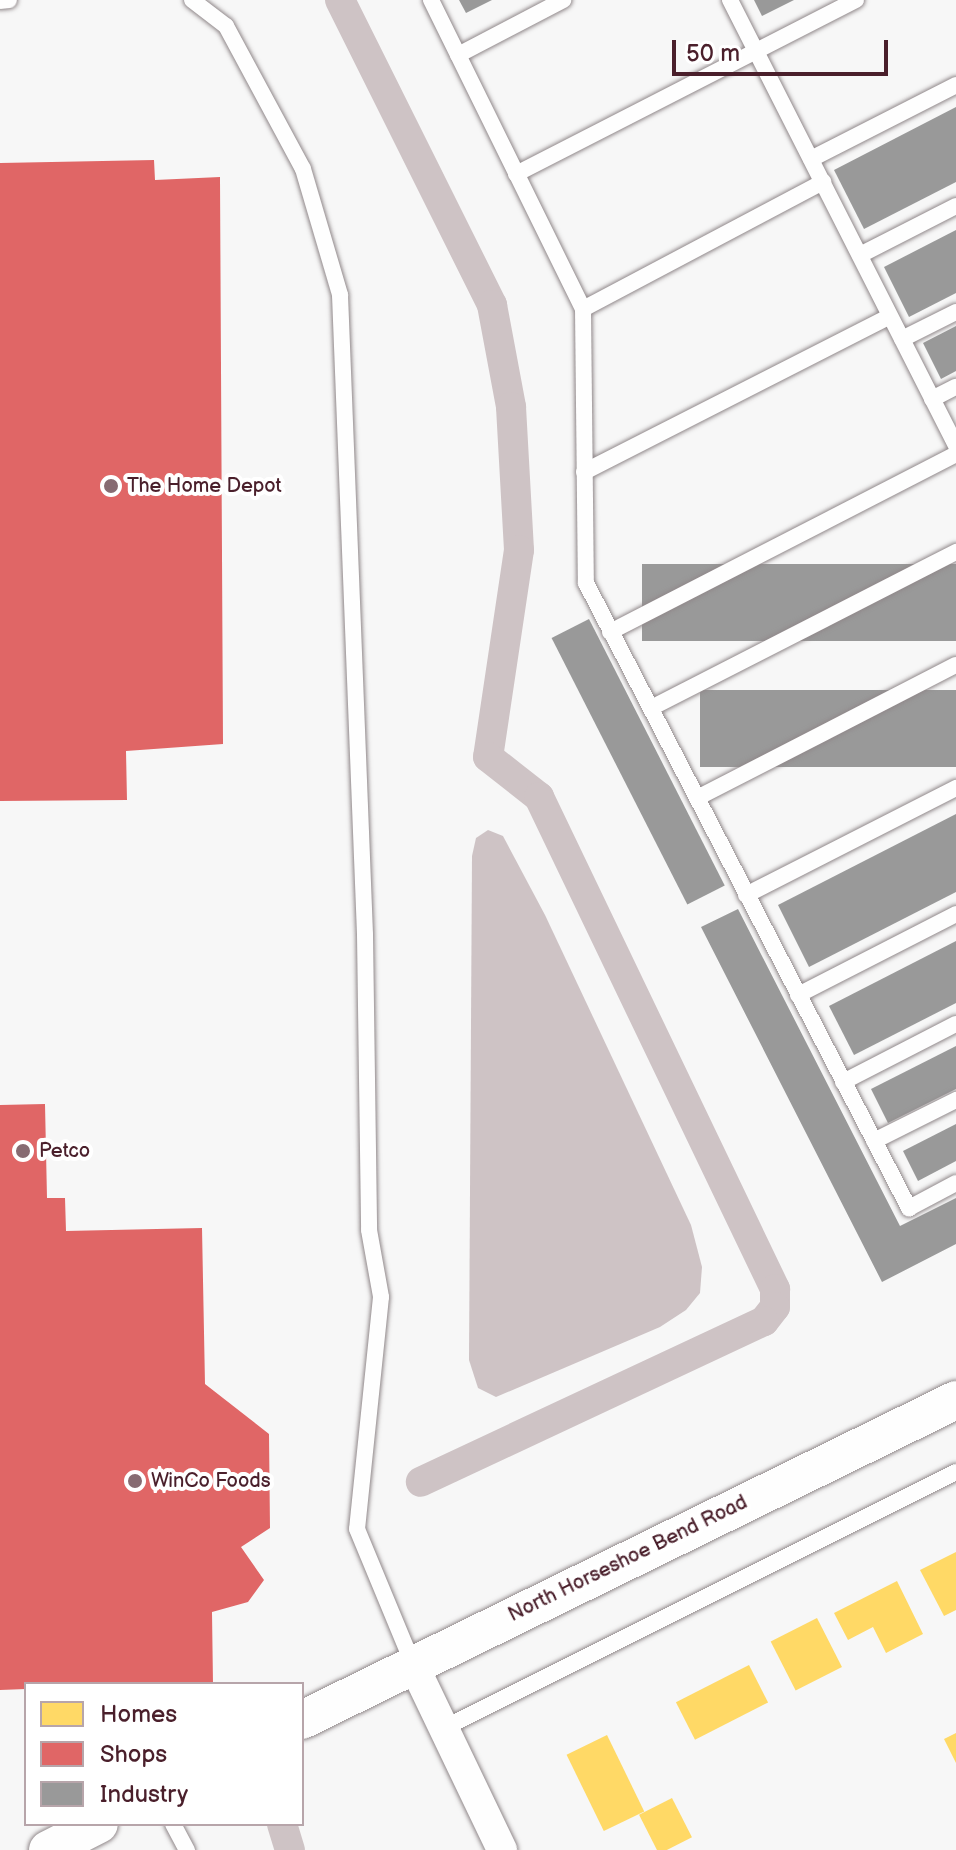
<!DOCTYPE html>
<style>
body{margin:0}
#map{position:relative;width:956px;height:1850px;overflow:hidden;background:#f7f7f7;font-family:"Balsamiq Sans",sans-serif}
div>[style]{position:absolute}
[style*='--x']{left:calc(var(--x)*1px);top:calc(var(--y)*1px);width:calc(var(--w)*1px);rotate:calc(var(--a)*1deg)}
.water>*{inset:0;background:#cec3c5}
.homes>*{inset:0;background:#ffd966;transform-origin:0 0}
.shops>*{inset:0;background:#e06666}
.industry>*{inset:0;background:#999;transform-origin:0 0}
.canal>*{height:30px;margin:-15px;padding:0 15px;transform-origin:15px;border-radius:15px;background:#cec3c5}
.roads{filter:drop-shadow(0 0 2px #90888a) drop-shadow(0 0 2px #90888a)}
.service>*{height:16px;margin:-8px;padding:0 8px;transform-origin:8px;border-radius:8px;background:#fefefe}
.minor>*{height:30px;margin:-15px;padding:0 15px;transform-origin:15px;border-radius:15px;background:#fefefe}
.tertiary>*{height:38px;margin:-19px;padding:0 19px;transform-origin:19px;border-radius:19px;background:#fefefe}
.dots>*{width:22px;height:22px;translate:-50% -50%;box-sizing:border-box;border:4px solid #fff;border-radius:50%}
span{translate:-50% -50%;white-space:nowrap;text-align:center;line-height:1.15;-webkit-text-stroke:8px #fff;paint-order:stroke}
.poi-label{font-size:20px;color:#4a1f2b}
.left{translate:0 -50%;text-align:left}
.street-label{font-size:20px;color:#4a1f2b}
.legend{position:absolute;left:24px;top:1682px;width:280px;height:144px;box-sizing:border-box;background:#fff;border:2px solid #b7a5aa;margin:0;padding:10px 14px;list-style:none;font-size:24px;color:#4a1f2b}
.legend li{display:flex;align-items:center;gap:16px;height:40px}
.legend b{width:40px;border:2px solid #b7a5aa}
.scale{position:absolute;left:672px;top:40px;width:216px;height:36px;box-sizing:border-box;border:4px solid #4a1f2b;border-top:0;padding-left:10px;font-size:24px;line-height:28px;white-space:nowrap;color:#4a1f2b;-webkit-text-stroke:6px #fff;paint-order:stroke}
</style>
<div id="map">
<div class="water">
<i style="clip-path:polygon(488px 830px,503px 836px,545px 915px,691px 1225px,702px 1267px,700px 1293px,686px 1310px,660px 1327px,496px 1397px,478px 1388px,469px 1360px,472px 856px,476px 838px)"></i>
</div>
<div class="homes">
<i style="clip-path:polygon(956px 1552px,956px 1610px,944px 1616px,920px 1570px)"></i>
<i style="clip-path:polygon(897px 1581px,923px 1634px,886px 1653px,873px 1627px,848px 1640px,834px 1613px)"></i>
<i style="left:817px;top:1618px;width:55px;height:52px;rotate:63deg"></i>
<i style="left:749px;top:1665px;width:42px;height:82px;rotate:63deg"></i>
<i style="clip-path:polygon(956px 1733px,956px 1763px,944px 1739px)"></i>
<i style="left:607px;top:1735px;width:85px;height:45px;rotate:64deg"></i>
<i style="left:672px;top:1798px;width:44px;height:37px;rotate:63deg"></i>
</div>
<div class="shops">
<i style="clip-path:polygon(154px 160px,155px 180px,220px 177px,223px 744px,126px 751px,127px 800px,0 801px,0 163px)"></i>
<i style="clip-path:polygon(45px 1104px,47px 1198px,65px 1198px,66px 1231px,202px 1228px,205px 1384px,269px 1434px,270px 1528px,241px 1547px,264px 1580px,248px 1602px,212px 1612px,213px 1684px,26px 1684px,26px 1689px,0 1690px,0 1105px)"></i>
</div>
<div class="industry">
<i style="clip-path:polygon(459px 0,492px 0,466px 13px)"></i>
<i style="clip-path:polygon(754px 0,794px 0,762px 16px)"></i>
<i style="clip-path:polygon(956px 107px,956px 182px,864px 229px,834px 170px)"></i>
<i style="clip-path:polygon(956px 230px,956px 293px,909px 317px,884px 267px)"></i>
<i style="clip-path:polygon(956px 326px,956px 371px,941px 379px,923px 343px)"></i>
<i style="left:956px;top:564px;width:77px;height:314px;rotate:90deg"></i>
<i style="left:589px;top:619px;width:299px;height:42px;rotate:63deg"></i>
<i style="left:956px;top:690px;width:77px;height:256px;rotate:90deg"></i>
<i style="clip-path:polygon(956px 814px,956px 892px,809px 967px,778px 905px)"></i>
<i style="clip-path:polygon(738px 909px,900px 1226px,956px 1198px,956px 1244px,882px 1282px,701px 927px)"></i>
<i style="clip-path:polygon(956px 941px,956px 1003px,854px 1055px,829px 1006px)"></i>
<i style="clip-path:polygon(956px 1046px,956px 1089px,888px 1123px,871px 1089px)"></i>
<i style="clip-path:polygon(956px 1124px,956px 1161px,918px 1181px,903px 1151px)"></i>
</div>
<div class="canal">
<i style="--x:340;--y:0;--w:341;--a:63.5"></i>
<i style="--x:492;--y:305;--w:104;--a:79.4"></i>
<i style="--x:511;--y:407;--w:143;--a:86.8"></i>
<i style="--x:519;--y:550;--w:209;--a:98.5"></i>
<i style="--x:488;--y:757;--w:65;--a:38.1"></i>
<i style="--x:539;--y:797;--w:546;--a:64.37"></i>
<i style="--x:775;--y:1289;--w:18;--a:90"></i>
<i style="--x:775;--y:1307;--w:18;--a:128"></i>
<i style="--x:764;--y:1321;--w:379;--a:154.9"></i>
<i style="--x:282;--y:1824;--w:27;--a:73"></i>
</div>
<div class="roads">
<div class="service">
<i style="--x:192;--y:0;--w:43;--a:37.4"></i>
<i style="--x:226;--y:26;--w:162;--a:61.7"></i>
<i style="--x:303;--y:169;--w:131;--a:73.6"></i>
<i style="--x:340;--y:295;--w:640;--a:87.76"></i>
<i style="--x:365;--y:935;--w:295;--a:89.2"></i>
<i style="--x:369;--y:1230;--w:68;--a:79.8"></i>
<i style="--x:381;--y:1297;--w:233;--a:95.9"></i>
<i style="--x:357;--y:1529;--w:146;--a:67.5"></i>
<i style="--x:431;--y:0;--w:344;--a:63.8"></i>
<i style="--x:583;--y:309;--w:274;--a:89.4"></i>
<i style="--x:586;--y:583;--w:704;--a:62.67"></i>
<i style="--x:909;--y:1208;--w:53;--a:-28"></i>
<i style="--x:730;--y:0;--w:499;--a:63.1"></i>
<i style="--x:0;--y:1;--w:9;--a:-6"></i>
<i style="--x:458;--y:55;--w:119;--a:-27.6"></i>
<i style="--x:811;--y:159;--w:163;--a:-27"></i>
<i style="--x:516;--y:174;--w:382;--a:-27.1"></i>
<i style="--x:860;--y:255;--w:108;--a:-27"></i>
<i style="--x:583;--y:309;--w:272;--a:-27.9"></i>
<i style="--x:902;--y:339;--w:60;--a:-26.6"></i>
<i style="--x:932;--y:399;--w:27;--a:-27"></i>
<i style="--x:584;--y:472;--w:343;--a:-27"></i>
<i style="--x:610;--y:632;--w:389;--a:-27.2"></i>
<i style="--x:651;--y:708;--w:343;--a:-27.1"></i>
<i style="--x:697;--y:798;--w:291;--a:-27.2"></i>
<i style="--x:746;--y:895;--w:236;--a:-27"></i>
<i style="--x:798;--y:995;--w:178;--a:-27.1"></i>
<i style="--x:843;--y:1082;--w:127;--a:-27.2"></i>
<i style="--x:874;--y:1141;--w:92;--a:-26.6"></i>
<i style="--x:444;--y:1728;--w:572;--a:-26.57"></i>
<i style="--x:173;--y:1824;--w:30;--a:62"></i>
</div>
<div class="minor">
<i style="--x:413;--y:1664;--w:206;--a:64.4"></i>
</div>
<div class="tertiary">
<i style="--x:302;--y:1720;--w:728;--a:-26.07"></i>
<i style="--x:48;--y:1850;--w:57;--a:-27"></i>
</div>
</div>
<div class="dots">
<i style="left:111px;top:486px;background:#876b72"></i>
<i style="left:23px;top:1151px;background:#876b72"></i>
<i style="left:135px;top:1481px;background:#876b72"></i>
</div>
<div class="poi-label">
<span class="left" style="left:127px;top:486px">The Home Depot</span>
<span class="left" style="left:39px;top:1151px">Petco</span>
<span class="left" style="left:151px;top:1481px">WinCo Foods</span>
</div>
<div class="street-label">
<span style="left:628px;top:1559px;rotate:-26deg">North Horseshoe Bend Road</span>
</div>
<ul class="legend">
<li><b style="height:22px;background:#ffd966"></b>Homes</li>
<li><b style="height:22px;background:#e06666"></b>Shops</li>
<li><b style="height:22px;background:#999"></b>Industry</li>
</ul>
<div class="scale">50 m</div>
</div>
